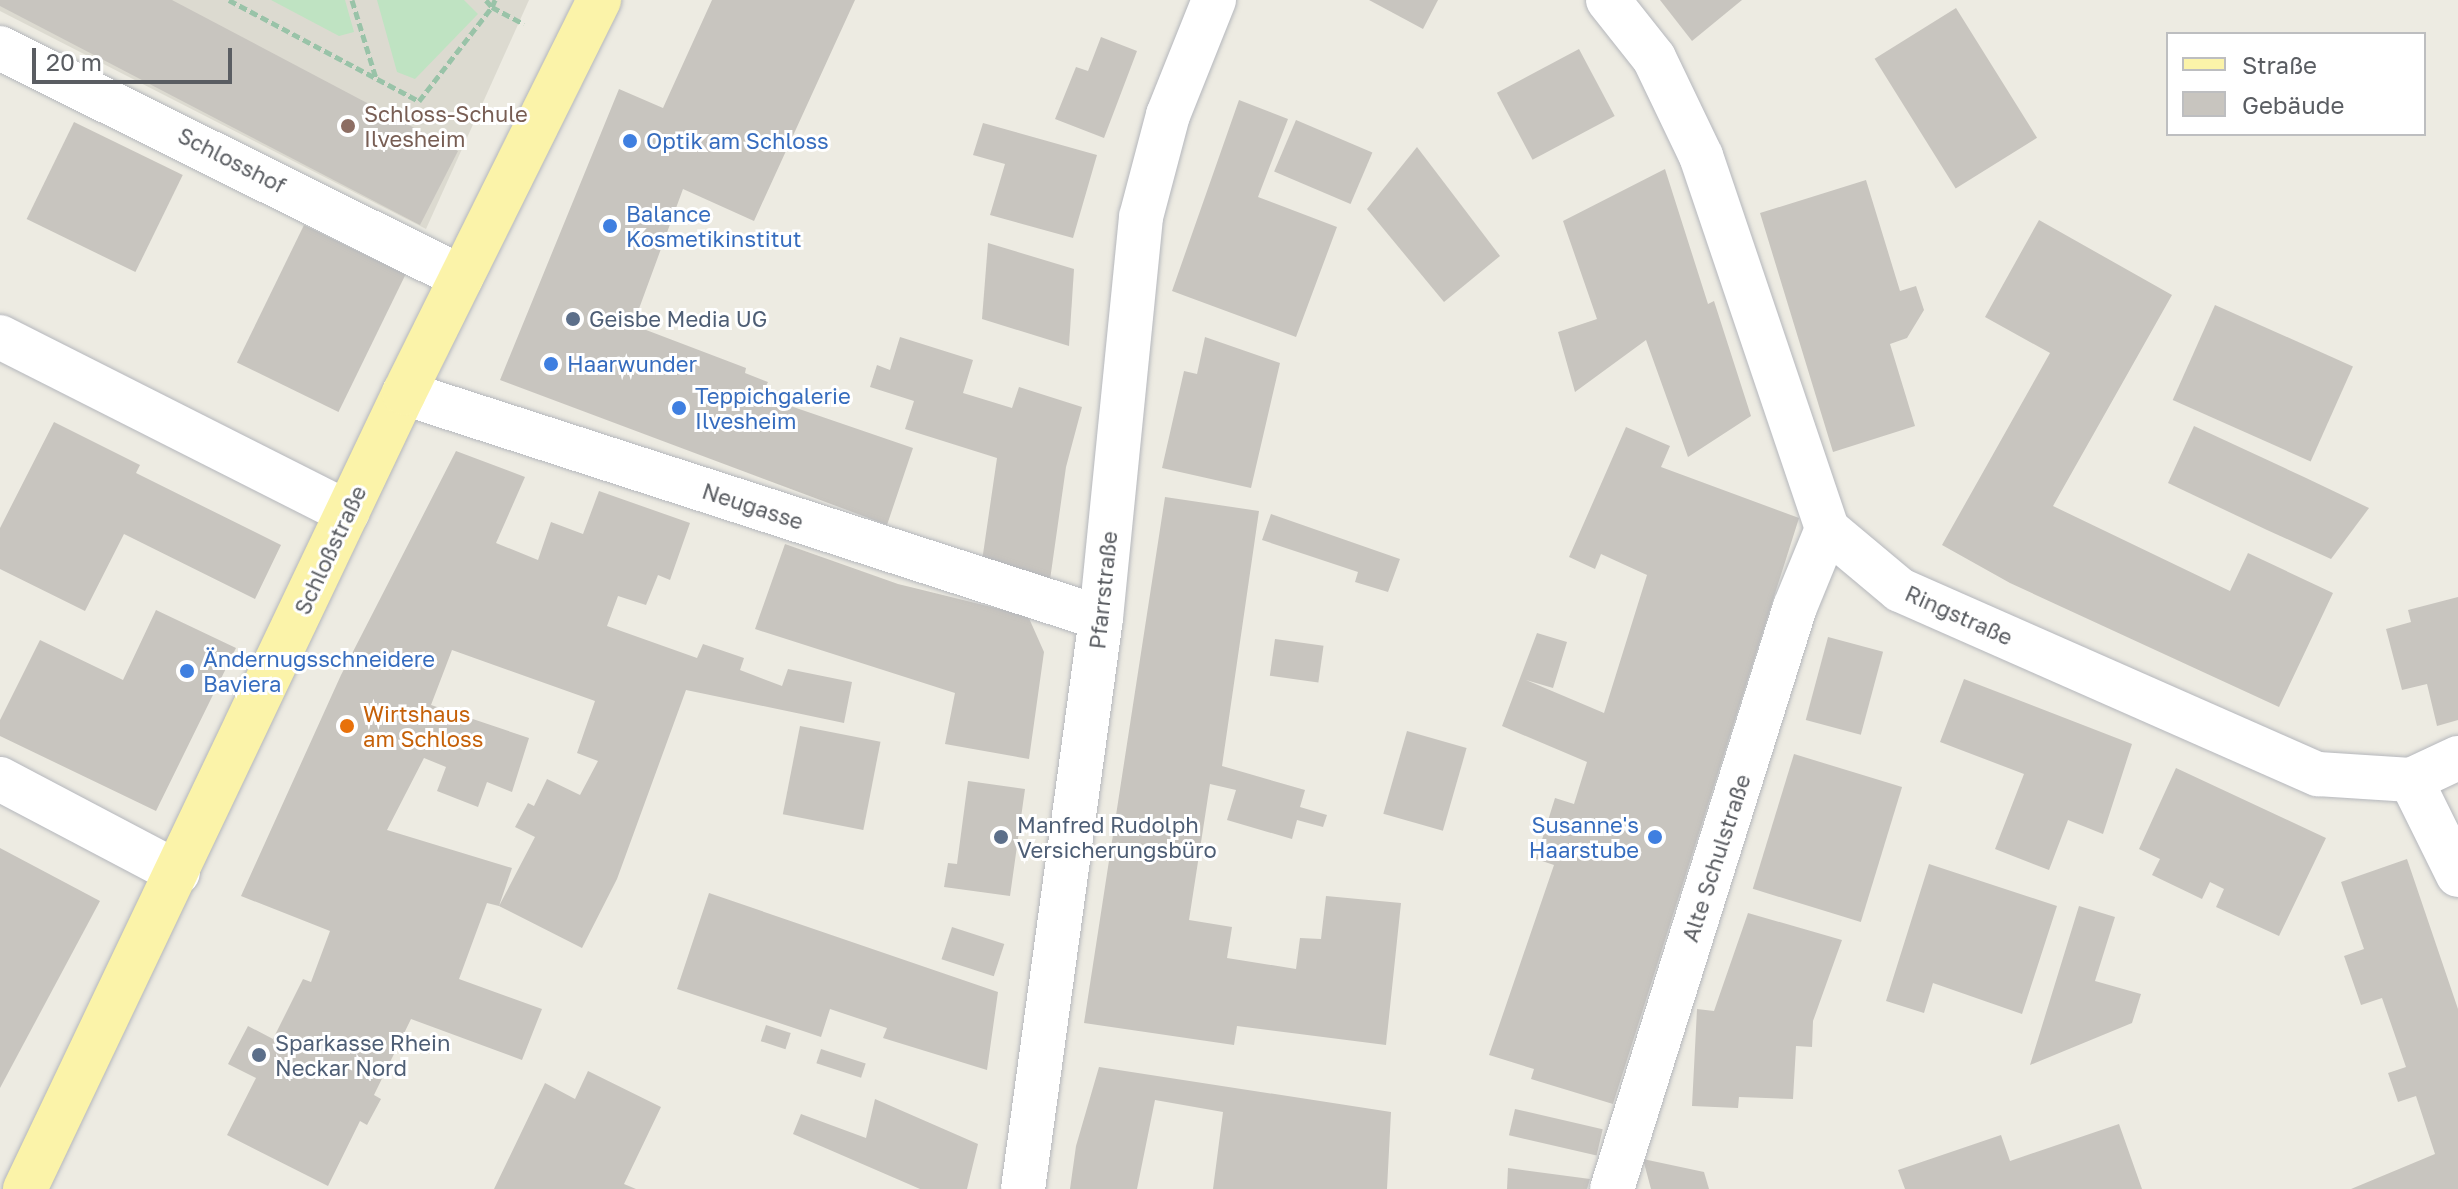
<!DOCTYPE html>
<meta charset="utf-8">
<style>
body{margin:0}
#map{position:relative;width:2458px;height:1189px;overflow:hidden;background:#edebe2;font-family:"Golos Text",sans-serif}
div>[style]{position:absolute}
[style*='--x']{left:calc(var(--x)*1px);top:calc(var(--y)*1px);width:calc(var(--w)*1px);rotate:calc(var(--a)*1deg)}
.education>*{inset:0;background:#dcdad0}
.green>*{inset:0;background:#bfe3c2}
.building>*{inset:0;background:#c8c5bf;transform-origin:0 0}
.path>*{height:5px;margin-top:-2.5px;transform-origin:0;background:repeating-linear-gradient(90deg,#99c3a8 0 8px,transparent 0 12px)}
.roads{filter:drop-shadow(0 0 2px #b5b7bc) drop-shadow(0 0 2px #b5b7bc)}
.minor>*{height:44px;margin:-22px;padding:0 22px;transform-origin:22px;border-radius:22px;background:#fff}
.major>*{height:44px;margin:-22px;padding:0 22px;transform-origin:22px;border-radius:22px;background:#fbf3a9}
.dots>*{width:22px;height:22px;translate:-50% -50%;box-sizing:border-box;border:4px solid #fff;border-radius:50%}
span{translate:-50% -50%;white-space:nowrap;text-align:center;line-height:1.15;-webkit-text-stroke:6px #fff;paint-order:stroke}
.education-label{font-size:22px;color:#785e54}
.left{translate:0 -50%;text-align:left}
.shop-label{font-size:22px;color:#366cbe}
.right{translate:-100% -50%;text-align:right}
.street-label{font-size:22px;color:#5a5d62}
.service-label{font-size:22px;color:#4e5e75}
.food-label{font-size:22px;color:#c56008}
.legend{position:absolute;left:2166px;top:32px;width:260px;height:104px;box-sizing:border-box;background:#fff;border:2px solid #bdbec0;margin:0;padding:10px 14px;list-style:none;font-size:24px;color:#5a5d62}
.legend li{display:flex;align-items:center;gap:16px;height:40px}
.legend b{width:40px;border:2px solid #bdbec0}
.scale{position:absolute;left:32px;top:48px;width:200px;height:36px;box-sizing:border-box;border:4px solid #5a5d62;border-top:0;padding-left:10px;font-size:24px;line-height:28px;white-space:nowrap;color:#5a5d62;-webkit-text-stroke:6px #fff;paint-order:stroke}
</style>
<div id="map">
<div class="education">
<i style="clip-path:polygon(0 0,529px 0,426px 229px,0 11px)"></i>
</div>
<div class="green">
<i style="clip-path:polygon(271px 0,345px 0,354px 32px,339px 36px)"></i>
<i style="clip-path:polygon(377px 0,464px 0,478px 14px,415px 79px,397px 72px)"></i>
</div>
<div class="building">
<i style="clip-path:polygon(0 0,172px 0,458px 151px,420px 225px,0 6px)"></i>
<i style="clip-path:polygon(712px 0,855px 0,754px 221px,683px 189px,633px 325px,746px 368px,745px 373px,768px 382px,761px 396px,913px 448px,887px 525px,500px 380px,619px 89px,663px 108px)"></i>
<i style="clip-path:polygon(1369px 0,1438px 0,1423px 29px)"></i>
<i style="clip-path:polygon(1660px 0,1742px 0,1692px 41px)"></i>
<i style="left:1956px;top:8px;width:153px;height:96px;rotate:58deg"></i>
<i style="clip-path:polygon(1101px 37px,1137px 51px,1104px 138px,1055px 119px,1076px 67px,1088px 71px)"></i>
<i style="left:1579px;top:49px;width:76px;height:93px;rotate:62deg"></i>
<i style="clip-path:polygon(1239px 100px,1288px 119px,1258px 197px,1337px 227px,1296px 337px,1172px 291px)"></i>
<i style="left:1296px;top:120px;width:83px;height:56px;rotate:23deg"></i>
<i style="left:74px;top:122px;width:121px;height:108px;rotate:26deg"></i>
<i style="clip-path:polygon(983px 123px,1097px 155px,1073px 238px,990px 215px,1005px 164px,973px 155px)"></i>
<i style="clip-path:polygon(1417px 147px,1500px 256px,1444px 302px,1367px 209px)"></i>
<i style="clip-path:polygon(1665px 169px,1708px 304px,1714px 301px,1751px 416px,1688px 457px,1646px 340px,1575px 392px,1558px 332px,1597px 319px,1563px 221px)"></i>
<i style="clip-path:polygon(1866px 180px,1900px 291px,1916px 286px,1924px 310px,1907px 338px,1890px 344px,1915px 426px,1833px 452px,1760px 213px)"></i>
<i style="clip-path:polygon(2039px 220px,2172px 295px,2053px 506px,2230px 591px,2248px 553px,2333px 593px,2279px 707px,2010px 583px,1942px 545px,2050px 353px,1985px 317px)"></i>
<i style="left:304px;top:225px;width:113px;height:153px;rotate:26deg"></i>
<i style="clip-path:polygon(988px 243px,1074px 269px,1069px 346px,982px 319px)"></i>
<i style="left:2215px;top:305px;width:151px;height:104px;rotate:24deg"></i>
<i style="clip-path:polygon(900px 337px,973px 360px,963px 393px,1012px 408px,1019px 387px,1082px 407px,1066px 467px,1050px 580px,982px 561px,997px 458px,905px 429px,914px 401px,870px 387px,877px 365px,890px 370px)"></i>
<i style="clip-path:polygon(1205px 337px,1280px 363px,1251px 488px,1162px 468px,1184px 371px,1197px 374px)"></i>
<i style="clip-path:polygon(54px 422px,140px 465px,136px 473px,281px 545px,255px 599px,124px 534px,85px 611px,0 569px,0 528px)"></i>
<i style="clip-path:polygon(2194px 426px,2304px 477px,2369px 508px,2331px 559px,2267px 530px,2168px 483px)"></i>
<i style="clip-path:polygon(1626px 427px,1670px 446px,1661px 467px,1799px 518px,1613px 1104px,1531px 1079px,1534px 1069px,1489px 1055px,1554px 865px,1536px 859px,1555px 798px,1574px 804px,1587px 762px,1502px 726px,1537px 633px,1567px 642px,1553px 688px,1526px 680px,1604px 713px,1647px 575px,1601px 554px,1595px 569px,1569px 557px)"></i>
<i style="clip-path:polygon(456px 451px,525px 477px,496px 543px,538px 560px,551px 522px,583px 534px,599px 491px,690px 523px,670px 580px,658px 575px,646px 605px,618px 596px,607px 626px,697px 658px,703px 644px,744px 658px,740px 670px,782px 686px,788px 669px,852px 682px,844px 723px,686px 690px,617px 879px,582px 948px,499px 906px,535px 837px,515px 827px,528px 803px,534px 806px,547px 779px,580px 795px,598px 761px,577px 753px,595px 701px,452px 650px,431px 705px,529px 738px,512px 792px,487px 782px,478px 807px,437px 791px,446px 767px,424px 758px,387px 830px,512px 868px,499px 906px,487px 903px,459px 979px,542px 1009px,522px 1060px,411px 1019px,374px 1095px,381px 1099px,367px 1125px,360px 1121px,328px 1186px,227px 1135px,256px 1078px,228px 1064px,248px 1026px,273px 1039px,303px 979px,311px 982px,330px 931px,241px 896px,341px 675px)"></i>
<i style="clip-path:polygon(1165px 497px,1259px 511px,1222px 766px,1305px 790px,1300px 807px,1327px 815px,1323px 827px,1297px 820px,1292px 839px,1227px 820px,1236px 790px,1210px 784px,1189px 920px,1232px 927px,1227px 958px,1296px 969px,1300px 938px,1321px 939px,1326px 896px,1401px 903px,1386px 1045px,1237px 1026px,1234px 1045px,1084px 1023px)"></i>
<i style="clip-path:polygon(1271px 514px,1400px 559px,1388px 592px,1355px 582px,1358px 572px,1262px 540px)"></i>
<i style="clip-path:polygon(785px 544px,898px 584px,1028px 616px,1044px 652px,1029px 759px,945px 744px,955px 693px,755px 629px)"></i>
<i style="clip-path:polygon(2458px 597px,2458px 720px,2437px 726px,2427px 684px,2402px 690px,2386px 629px,2411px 622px,2408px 610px)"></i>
<i style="clip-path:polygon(156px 610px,236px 648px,156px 811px,0 736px,0 720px,40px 640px,123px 680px)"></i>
<i style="left:1828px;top:637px;width:57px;height:86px;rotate:15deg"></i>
<i style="left:1275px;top:639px;width:49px;height:37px;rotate:8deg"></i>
<i style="clip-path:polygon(1964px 679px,2132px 744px,2103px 834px,2068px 820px,2049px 870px,1995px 849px,2024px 774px,1940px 742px)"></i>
<i style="left:800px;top:726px;width:82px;height:90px;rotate:11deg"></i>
<i style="left:1407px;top:731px;width:62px;height:86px;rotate:16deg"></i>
<i style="left:1794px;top:754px;width:113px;height:141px;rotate:17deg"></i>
<i style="clip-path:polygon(2176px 768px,2326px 838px,2279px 936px,2216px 907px,2224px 889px,2210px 882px,2202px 899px,2152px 875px,2160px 859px,2139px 849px)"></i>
<i style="clip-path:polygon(968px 781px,1025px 789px,1010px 896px,944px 887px,948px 863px,957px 864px)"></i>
<i style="clip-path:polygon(0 848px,100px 901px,0 1088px)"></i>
<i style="clip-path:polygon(2407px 859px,2458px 1009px,2458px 1189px,2351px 1189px,2435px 1154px,2416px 1096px,2398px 1102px,2388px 1073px,2406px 1067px,2382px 998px,2361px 1005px,2344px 956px,2364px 949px,2341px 882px)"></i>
<i style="clip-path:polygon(1929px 864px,2057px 906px,2022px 1014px,1933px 983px,1924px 1013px,1886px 1001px)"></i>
<i style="clip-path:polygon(709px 893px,998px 992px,987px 1070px,883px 1038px,887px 1028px,830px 1009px,821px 1037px,677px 989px)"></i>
<i style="clip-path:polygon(2079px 906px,2115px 917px,2095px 981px,2141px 994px,2132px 1023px,2030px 1065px)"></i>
<i style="clip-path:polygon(1748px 913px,1842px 940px,1813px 1021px,1812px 1047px,1796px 1046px,1793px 1099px,1739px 1097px,1738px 1108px,1692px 1106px,1697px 1009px,1714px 1011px)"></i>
<i style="left:952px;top:927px;width:55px;height:34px;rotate:18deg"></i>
<i style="left:766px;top:1025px;width:26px;height:17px;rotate:18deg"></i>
<i style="left:821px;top:1049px;width:47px;height:15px;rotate:18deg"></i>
<i style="clip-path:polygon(1099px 1067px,1391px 1112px,1387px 1189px,1213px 1189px,1223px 1112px,1155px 1100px,1137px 1189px,1070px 1189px,1076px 1146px)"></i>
<i style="clip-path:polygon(588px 1071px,661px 1107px,624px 1184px,636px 1189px,494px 1189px,545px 1083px,575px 1099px)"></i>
<i style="clip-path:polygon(875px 1099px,978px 1144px,967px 1189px,920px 1189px,793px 1134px,801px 1114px,866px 1138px)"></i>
<i style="left:1515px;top:1109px;width:90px;height:27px;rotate:13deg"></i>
<i style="clip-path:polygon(2119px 1124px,2142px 1189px,1905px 1189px,1898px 1170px,2001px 1135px,2010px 1161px)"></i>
<i style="clip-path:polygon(1643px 1159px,1704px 1172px,1709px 1189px,1651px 1189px)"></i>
<i style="clip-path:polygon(1508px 1168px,1590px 1179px,1587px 1189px,1507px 1189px)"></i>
</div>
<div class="path">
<i style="--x:229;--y:0;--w:215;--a:28"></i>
<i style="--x:419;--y:101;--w:119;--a:-52.2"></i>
<i style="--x:492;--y:7;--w:36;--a:28"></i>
<i style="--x:352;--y:0;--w:82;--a:72.9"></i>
<i style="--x:486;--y:0;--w:9;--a:49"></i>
<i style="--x:492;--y:7;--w:8;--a:-67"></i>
</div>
<div class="roads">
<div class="minor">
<i style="--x:1608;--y:0;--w:74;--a:51.6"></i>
<i style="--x:1654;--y:58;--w:109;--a:64.4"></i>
<i style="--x:1701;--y:156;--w:394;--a:71.3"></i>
<i style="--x:1827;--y:529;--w:95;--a:39.9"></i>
<i style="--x:1900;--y:590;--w:457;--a:23.8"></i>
<i style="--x:2318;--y:774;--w:93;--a:3.7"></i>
<i style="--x:2411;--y:780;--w:106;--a:63.7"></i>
<i style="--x:0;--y:48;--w:515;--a:26.42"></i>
<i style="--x:0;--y:337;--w:389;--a:26.8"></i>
<i style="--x:404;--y:393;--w:732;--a:17.89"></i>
<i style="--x:0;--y:779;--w:201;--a:27.8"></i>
<i style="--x:2411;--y:780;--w:52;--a:-25.1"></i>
<i style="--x:1023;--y:1189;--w:576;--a:-82.22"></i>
<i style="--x:1101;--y:618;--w:403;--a:-84.3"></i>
<i style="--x:1141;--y:217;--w:106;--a:-75.2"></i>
<i style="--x:1168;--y:115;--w:124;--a:-68.2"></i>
<i style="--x:1612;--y:1189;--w:610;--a:-72.55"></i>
<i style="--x:1795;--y:607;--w:84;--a:-67.7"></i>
</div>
<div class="major">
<i style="--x:25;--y:1189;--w:882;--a:-64.54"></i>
<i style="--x:404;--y:393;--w:439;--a:-63.6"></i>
</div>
</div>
<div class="dots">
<i style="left:348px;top:126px;background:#8d6e63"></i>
<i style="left:630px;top:141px;background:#3f7fe0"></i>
<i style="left:610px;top:226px;background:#3f7fe0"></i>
<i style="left:573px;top:319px;background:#5c6f8a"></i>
<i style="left:551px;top:364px;background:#3f7fe0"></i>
<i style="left:679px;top:408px;background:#3f7fe0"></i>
<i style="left:187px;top:671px;background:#3f7fe0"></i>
<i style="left:347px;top:726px;background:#e8710a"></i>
<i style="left:1001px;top:837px;background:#5c6f8a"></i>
<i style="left:1655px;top:837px;background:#3f7fe0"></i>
<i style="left:259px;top:1055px;background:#5c6f8a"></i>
</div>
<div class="education-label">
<span class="left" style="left:364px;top:126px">Schloss-Schule<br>Ilvesheim</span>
</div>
<div class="shop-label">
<span class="left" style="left:646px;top:141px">Optik am Schloss</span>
<span class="left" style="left:626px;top:226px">Balance<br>Kosmetikinstitut</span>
<span class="left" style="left:567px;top:364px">Haarwunder</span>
<span class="left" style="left:695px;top:408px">Teppichgalerie<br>Ilvesheim</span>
<span class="left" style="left:203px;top:671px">Ändernugsschneidere<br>Baviera</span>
<span class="right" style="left:1639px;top:837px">Susanne's<br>Haarstube</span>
</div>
<div class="street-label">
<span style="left:232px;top:160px;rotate:27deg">Schlosshof</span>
<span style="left:753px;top:506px;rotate:18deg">Neugasse</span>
<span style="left:330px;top:550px;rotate:-65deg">Schloßstraße</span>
<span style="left:1103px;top:590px;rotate:-84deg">Pfarrstraße</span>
<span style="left:1959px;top:615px;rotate:24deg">Ringstraße</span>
<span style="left:1716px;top:858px;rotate:-72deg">Alte Schulstraße</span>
</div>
<div class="service-label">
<span class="left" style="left:589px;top:319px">Geisbe Media UG</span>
<span class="left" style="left:1017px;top:837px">Manfred Rudolph<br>Versicherungsbüro</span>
<span class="left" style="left:275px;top:1055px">Sparkasse Rhein<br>Neckar Nord</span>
</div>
<div class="food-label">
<span class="left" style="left:363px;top:726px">Wirtshaus<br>am Schloss</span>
</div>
<ul class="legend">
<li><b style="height:10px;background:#fbf3a9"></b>Straße</li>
<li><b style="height:22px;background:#c8c5bf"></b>Gebäude</li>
</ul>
<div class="scale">20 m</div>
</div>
